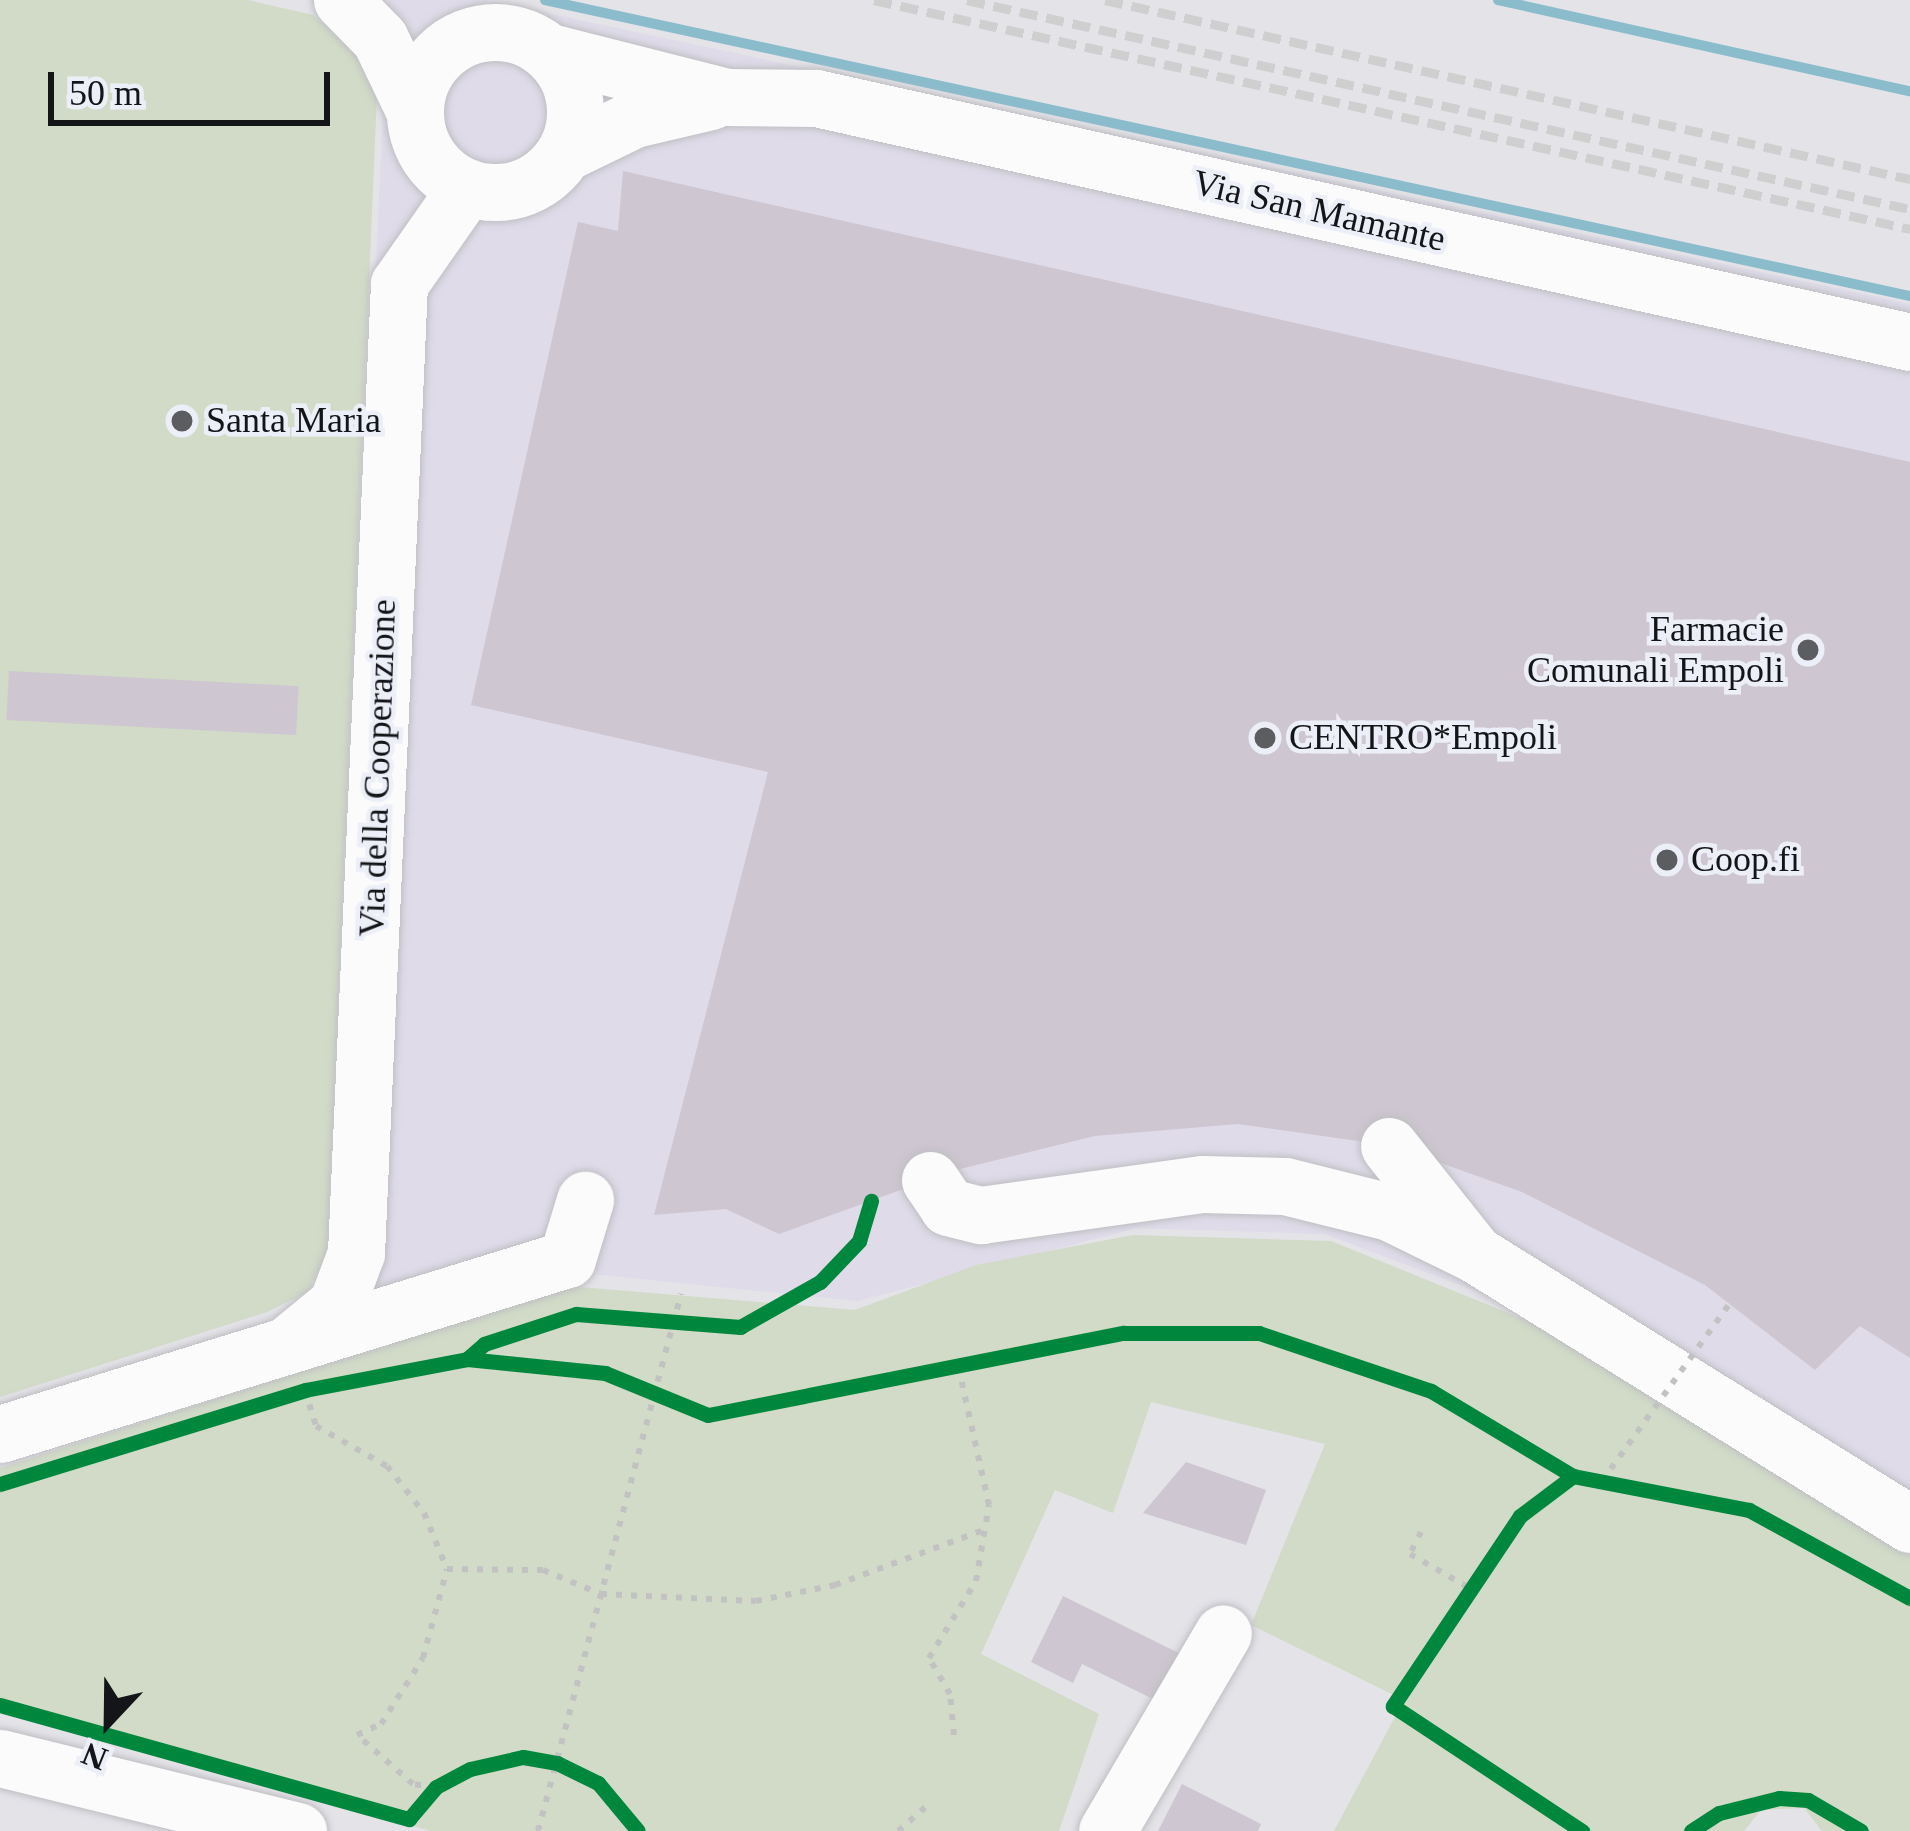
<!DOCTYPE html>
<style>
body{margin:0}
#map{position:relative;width:1910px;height:1831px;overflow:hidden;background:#e3e3e8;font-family:Georgia,serif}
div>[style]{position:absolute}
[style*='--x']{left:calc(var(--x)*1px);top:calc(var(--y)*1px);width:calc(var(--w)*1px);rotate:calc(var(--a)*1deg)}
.commercial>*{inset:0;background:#dfdbe9}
.green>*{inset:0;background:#d1dbc7}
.stream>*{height:10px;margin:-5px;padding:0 5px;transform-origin:5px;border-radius:5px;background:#8bbccc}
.building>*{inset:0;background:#cec6d0;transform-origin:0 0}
.path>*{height:6px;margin-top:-3px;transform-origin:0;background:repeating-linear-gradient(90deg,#c2c2c3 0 6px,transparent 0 15px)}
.roads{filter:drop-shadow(0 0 3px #bfbfc3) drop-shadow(0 0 3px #bfbfc3)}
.minor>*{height:57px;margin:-28.5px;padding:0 28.5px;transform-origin:28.5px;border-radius:28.5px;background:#fbfbfc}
.minor>.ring{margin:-28.5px;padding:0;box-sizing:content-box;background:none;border:57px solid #fbfbfc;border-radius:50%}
.rail>*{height:9px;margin-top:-4.5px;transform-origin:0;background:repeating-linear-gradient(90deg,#cfcfd0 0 18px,transparent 0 27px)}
.path-bridge>*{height:6px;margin-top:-3px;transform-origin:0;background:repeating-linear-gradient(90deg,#c2c2c3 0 6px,transparent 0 15px)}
.cycleway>*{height:15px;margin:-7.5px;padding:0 7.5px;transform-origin:7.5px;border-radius:7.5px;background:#00873e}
.dots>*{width:33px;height:33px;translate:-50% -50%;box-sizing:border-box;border:6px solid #edeff8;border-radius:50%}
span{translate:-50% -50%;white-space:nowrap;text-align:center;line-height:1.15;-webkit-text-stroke:9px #edeff8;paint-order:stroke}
.street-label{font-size:36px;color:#141518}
.poi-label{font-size:36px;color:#141518}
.left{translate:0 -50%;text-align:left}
.right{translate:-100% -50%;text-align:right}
.north{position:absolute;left:48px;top:1663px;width:120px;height:120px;-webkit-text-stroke:9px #edeff8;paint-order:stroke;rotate:202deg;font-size:33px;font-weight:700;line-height:48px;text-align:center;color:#141518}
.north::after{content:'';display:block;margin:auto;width:42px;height:54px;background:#141518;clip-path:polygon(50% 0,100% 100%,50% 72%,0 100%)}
.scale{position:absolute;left:48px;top:72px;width:282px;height:54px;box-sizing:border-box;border:6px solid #141518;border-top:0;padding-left:15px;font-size:36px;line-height:42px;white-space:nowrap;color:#141518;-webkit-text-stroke:9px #edeff8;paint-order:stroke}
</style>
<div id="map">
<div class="commercial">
<i style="clip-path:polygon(388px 0,486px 0,1910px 304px,1910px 1563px,1523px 1309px,1325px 1234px,1136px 1228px,858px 1301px,582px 1273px,327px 1352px)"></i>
</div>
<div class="green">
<i style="clip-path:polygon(0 0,248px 0,313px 15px,365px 58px,377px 95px,327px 1253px,308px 1292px,267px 1312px,0 1397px)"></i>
<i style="clip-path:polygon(1133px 1235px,1331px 1241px,1540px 1326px,1910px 1555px,1910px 1831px,1822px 1831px,1804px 1808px,1761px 1810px,1744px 1831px,1334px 1831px,1404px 1700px,1251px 1625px,1325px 1444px,1151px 1402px,1113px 1513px,1055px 1490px,981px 1654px,1099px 1714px,1059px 1831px,431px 1831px,0 1712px,0 1468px,568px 1286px,855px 1310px,976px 1265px)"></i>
</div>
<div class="stream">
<i style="--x:545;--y:0;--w:1397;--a:12.24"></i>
<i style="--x:1498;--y:0;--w:422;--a:12.5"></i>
</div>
<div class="building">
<i style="clip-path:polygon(623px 171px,1910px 462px,1910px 1358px,1860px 1326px,1815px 1370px,1705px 1285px,1522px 1192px,1393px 1146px,1238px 1124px,1095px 1136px,956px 1170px,779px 1234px,726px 1209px,654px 1215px,768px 772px,471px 705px,578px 222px,618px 231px)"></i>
<i style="left:9px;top:671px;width:290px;height:49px;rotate:3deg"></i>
<i style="clip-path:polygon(1186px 1462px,1266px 1490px,1246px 1545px,1143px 1513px)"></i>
<i style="clip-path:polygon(1063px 1596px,1187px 1657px,1163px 1704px,1082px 1664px,1073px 1683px,1031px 1662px)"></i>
<i style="clip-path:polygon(1182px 1784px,1261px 1824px,1258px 1831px,1158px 1831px)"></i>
</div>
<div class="path">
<i style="--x:305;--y:1390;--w:38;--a:73"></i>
<i style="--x:316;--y:1426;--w:81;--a:29.4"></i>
<i style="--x:387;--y:1466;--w:60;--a:51.8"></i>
<i style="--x:424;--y:1513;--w:61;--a:67.7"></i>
<i style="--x:447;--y:1569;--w:96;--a:0.6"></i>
<i style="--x:543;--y:1570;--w:63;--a:22.5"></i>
<i style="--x:601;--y:1594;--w:155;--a:2.6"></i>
<i style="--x:756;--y:1601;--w:81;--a:-11.4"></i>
<i style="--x:835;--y:1585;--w:164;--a:-20.3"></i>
<i style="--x:1421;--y:1532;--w:25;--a:117"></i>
<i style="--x:1410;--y:1554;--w:70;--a:29.8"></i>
<i style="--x:954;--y:1735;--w:41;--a:-95.6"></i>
<i style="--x:950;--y:1694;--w:42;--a:-120.3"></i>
<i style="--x:929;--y:1658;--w:90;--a:-58.6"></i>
<i style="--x:976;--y:1581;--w:77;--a:-80.3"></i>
<i style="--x:989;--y:1505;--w:138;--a:-102.5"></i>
<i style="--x:436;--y:1787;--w:23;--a:-173"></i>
<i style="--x:413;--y:1784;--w:74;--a:-138.8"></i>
<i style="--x:357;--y:1735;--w:26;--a:-25"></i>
<i style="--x:381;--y:1724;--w:78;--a:-57.5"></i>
<i style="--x:423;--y:1658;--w:92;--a:-74.9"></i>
<i style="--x:538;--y:1831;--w:556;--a:-75.09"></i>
<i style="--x:898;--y:1831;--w:43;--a:-41.2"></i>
</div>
<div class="roads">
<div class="minor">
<i style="--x:342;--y:0;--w:54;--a:45.7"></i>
<i style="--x:380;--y:39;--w:79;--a:64.4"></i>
<i class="ring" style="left:415px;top:32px;width:103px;height:103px"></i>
<i style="--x:550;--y:52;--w:182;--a:14.3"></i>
<i style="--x:726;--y:97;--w:90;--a:0.6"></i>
<i style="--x:816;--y:98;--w:1121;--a:12.57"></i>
<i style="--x:566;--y:152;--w:76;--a:-25.9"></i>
<i style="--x:634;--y:119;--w:79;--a:-13.2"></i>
<i style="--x:930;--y:1180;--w:32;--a:56"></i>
<i style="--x:948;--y:1207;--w:34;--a:14"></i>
<i style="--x:981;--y:1215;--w:223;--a:-8"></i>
<i style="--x:1202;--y:1184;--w:83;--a:1.4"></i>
<i style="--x:1285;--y:1186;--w:107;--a:14"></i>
<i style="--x:1389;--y:1212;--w:96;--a:26"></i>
<i style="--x:1475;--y:1254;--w:138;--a:-128.5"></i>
<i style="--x:1475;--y:1254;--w:512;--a:31.83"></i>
<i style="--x:288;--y:1344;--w:63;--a:-39.2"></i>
<i style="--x:337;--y:1304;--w:54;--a:-69.6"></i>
<i style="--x:356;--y:1253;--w:970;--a:-87.46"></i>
<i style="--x:399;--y:284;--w:118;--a:-55"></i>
<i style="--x:0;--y:1434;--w:593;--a:-17.15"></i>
<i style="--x:567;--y:1259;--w:62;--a:-73"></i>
<i style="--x:0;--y:1758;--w:307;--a:13.8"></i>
<i style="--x:1107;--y:1831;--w:229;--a:-59.6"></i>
</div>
</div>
<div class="rail">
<i style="--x:874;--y:0;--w:1061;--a:12.46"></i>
<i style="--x:967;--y:0;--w:966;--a:12.5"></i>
<i style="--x:1105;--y:0;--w:825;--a:12.54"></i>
</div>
<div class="path-bridge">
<i style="--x:1602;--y:1481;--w:219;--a:-54.3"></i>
</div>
<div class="cycleway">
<i style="--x:467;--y:1359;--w:23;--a:-41"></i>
<i style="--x:484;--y:1344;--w:97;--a:-18.1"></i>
<i style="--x:576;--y:1314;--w:165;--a:4.5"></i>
<i style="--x:740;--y:1327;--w:92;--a:-29.4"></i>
<i style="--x:820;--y:1282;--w:57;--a:-46.4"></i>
<i style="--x:859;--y:1241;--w:42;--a:-73.3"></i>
<i style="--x:1573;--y:1476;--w:66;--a:143"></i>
<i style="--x:1520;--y:1516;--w:229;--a:123.8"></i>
<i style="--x:1393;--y:1706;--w:227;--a:33.5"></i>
<i style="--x:0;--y:1484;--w:319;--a:-17.1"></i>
<i style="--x:305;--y:1390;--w:165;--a:-10.8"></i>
<i style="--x:467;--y:1359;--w:139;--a:5.8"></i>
<i style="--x:605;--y:1373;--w:111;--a:22.2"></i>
<i style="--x:708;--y:1415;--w:424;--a:-11.2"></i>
<i style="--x:1124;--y:1333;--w:135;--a:0"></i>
<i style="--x:1259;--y:1333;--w:182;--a:18.6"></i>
<i style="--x:1431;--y:1391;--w:165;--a:30.9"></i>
<i style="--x:1573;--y:1476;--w:179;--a:10.9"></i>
<i style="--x:1749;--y:1510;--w:183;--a:28.7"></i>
<i style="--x:0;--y:1705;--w:425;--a:15.6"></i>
<i style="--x:409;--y:1819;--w:42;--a:-49.8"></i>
<i style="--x:436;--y:1787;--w:38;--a:-28"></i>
<i style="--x:470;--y:1769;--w:54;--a:-12.8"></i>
<i style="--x:523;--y:1757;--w:35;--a:10"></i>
<i style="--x:557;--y:1763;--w:46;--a:26"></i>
<i style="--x:598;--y:1783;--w:62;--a:50.2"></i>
<i style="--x:1691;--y:1831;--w:33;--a:-33"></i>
<i style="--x:1719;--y:1813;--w:62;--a:-14"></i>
<i style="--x:1779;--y:1798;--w:29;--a:4"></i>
<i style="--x:1808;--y:1800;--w:61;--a:30.3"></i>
</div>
<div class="dots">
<i style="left:182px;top:421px;background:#5c5d61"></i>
<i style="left:1808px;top:650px;background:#5c5d61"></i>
<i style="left:1265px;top:738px;background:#5c5d61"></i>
<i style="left:1667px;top:860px;background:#5c5d61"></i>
</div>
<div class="street-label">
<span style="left:1319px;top:211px;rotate:13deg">Via San Mamante</span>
<span style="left:378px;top:768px;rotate:-88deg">Via della Cooperazione</span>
</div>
<div class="poi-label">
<span class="left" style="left:206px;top:421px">Santa Maria</span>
<span class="right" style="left:1784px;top:650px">Farmacie<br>Comunali Empoli</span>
<span class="left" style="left:1289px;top:738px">CENTRO*Empoli</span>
<span class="left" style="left:1691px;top:860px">Coop.fi</span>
</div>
<div class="north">N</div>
<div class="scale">50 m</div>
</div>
